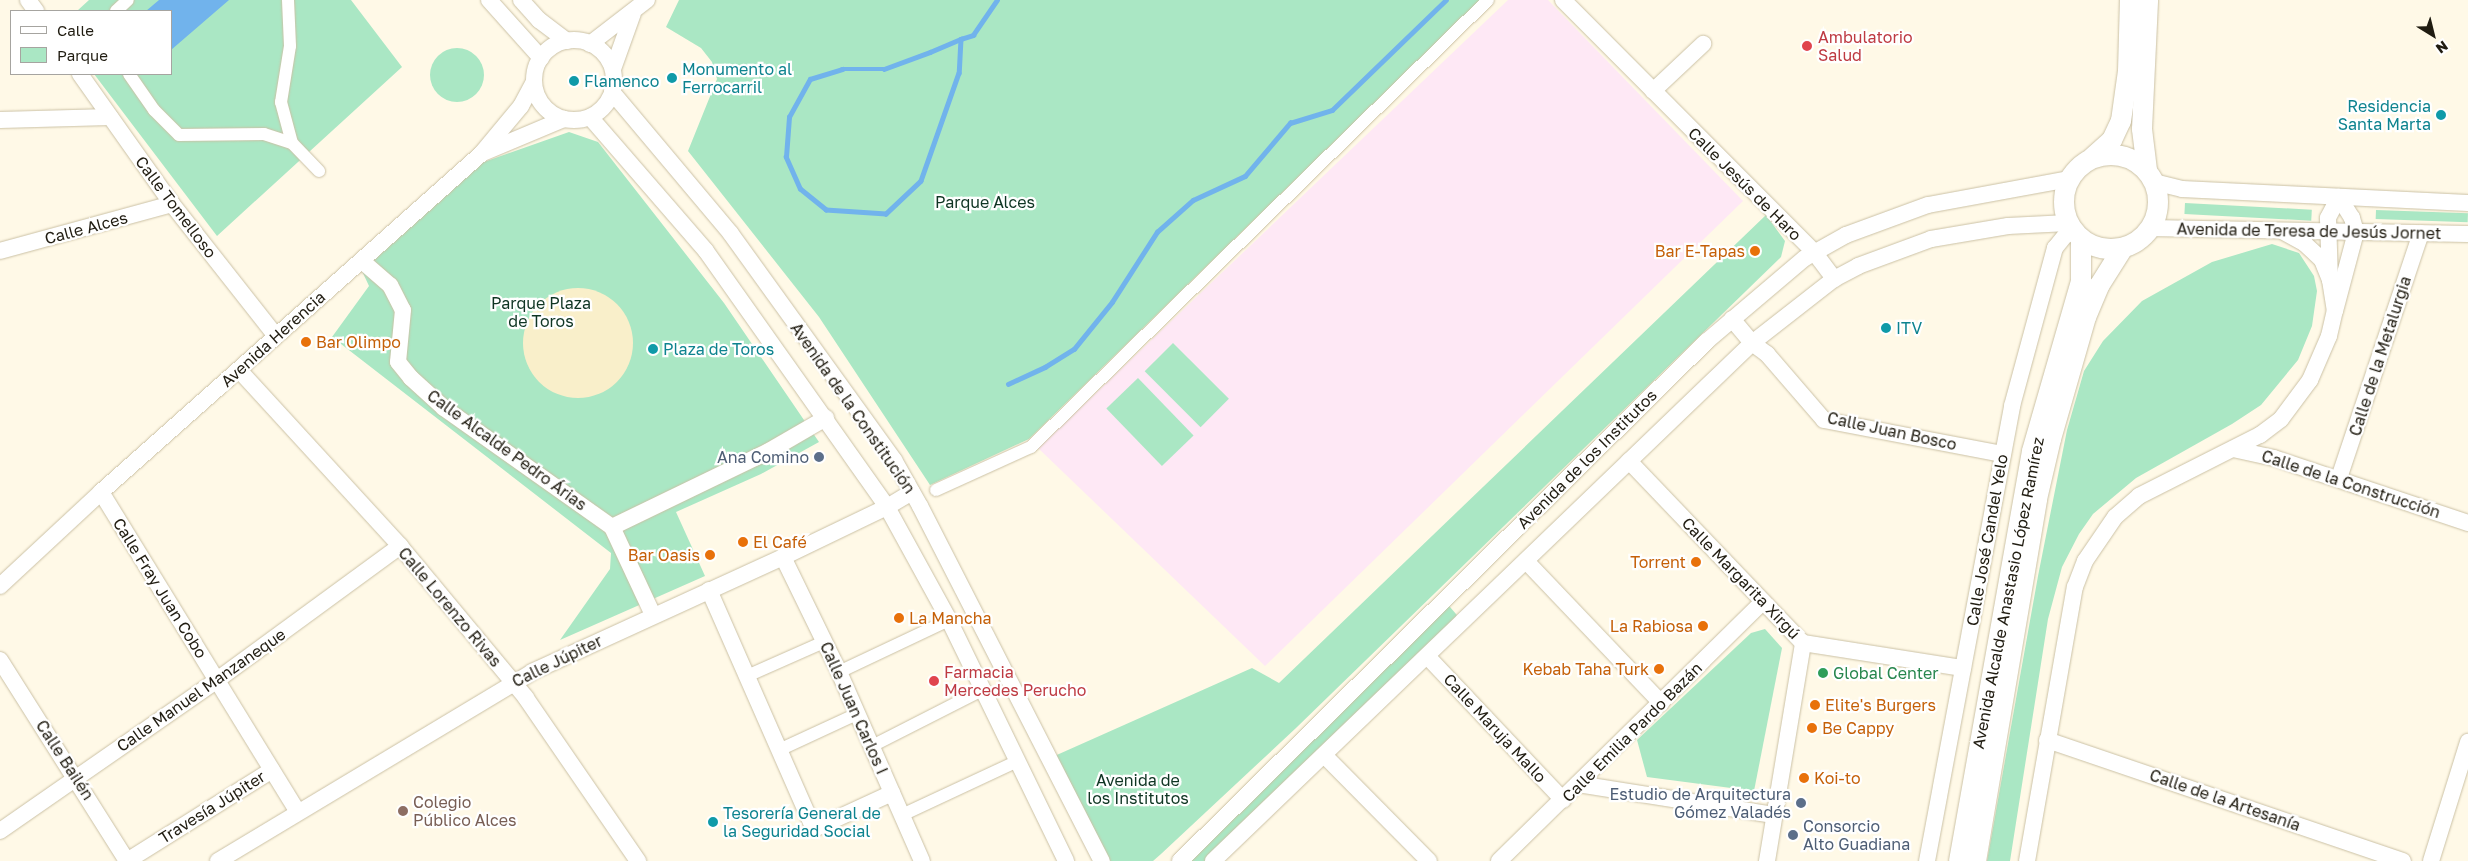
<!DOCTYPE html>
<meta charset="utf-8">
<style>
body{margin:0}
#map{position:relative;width:2468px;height:861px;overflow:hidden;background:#fff9e7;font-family:"Golos Text",sans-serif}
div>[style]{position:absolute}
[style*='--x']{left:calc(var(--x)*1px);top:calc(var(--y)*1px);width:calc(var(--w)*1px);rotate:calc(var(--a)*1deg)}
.education>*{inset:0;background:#fee8f5}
.green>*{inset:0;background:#aae7c4;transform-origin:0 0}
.round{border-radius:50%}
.sand>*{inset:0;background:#f9efca}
.water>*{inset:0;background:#71b3ec}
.stream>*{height:4.5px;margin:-2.25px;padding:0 2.25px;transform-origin:2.25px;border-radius:2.25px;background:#71b3ec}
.roads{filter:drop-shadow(0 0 1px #cbc1a5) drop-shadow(0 0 1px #cbc1a5)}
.pedestrian>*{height:12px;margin:-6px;padding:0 6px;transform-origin:6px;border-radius:6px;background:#fff}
.minor>*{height:16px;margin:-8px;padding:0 8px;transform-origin:8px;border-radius:8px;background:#fff}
.minor>.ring{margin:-8px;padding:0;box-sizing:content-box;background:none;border:16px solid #fff;border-radius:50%}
.tertiary>*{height:20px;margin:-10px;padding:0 10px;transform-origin:10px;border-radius:10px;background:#fff}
.tertiary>.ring{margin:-10px;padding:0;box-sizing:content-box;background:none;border:20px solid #fff;border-radius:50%}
.dots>*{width:14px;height:14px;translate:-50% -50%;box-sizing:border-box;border:2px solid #fff;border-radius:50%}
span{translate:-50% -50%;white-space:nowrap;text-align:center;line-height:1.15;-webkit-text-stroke:4.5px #fff;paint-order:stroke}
.health-label{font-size:16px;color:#be3a42}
.left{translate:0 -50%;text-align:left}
.culture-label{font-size:16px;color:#0d838f}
.right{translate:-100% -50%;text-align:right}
.street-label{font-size:16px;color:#201c11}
.park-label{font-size:16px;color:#0f3523}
.food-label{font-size:16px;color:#c56008}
.service-label{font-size:16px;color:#4e5e75}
.leisure-label{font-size:16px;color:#27864d}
.education-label{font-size:16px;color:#785e54}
.legend{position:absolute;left:10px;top:10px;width:162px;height:65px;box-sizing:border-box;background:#fff;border:1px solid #a6a4a0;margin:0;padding:6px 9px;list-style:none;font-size:15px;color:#201c11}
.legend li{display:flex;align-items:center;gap:10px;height:25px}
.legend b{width:25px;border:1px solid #a6a4a0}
.north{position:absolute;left:2408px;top:10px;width:50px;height:50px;-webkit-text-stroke:4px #fff;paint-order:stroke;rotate:144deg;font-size:14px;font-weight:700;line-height:20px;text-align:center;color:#201c11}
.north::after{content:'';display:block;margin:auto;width:18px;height:22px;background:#201c11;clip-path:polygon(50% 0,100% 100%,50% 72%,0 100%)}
</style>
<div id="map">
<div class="education">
<i style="clip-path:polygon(1508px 0,1548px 0,1743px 201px,1265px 666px,1038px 448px)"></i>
</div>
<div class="green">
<i style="clip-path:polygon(89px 0,351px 0,402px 67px,217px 236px,94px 74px,171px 74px,171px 11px,77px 11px)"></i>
<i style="clip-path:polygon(679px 0,1480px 0,1029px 439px,930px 485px,819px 317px,688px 151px,717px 79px,712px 62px,701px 48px,666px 27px)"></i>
<i class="round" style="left:430px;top:48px;width:54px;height:54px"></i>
<i style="clip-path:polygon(569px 132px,598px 142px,724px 303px,819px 442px,761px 474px,676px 512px,705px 576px,560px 640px,610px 569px,611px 553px,332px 337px,369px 286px,362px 271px,481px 163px)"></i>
<i style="left:2185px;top:203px;width:127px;height:11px;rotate:3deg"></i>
<i style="left:2376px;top:210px;width:92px;height:9px;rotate:2deg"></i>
<i style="clip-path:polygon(1766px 215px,1785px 241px,1781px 257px,1296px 728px,1161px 854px,1153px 861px,1103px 861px,1050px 758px,1252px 668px,1279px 683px)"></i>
<i style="clip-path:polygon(2272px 244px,2299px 253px,2314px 276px,2317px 291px,2312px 326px,2298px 360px,2261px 405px,2232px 424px,2136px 478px,2093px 514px,2079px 534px,2062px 567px,2048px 619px,2010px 861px,1987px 861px,2038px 576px,2067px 430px,2084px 371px,2103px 341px,2142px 301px,2212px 262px)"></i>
<i style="left:1173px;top:343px;width:79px;height:40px;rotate:45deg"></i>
<i style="left:1138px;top:378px;width:80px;height:44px;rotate:46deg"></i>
<i style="clip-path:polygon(1444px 600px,1462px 621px,1213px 861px,1177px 861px)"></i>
<i style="clip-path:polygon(1765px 629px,1782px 648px,1754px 791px,1647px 777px,1637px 740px,1751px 633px)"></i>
</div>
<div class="sand">
<i class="round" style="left:523px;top:288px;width:110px;height:110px"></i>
</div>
<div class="water">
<i style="clip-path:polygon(159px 0,229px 0,171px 50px,171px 11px,146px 11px)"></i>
</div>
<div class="stream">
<i style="--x:961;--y:39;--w:34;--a:93"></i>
<i style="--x:959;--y:73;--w:114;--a:109.4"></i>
<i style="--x:921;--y:181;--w:48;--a:136.7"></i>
<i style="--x:886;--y:214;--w:60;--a:-176.2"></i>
<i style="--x:826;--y:210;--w:33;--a:-141"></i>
<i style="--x:800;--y:189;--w:35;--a:-114"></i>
<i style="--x:786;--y:157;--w:40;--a:-85.7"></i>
<i style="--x:789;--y:117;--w:43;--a:-61.1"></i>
<i style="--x:810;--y:79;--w:34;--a:-17"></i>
<i style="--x:842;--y:69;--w:42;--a:0"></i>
<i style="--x:884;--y:69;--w:49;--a:-20.3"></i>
<i style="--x:930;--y:52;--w:34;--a:-23"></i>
<i style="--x:961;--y:39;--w:13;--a:-18"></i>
<i style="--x:973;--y:35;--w:42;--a:-55.6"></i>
<i style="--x:1008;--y:384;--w:41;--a:-24.7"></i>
<i style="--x:1045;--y:367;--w:34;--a:-32"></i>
<i style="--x:1074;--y:349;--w:60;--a:-51"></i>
<i style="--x:1112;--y:302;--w:83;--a:-57.3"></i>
<i style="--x:1157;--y:232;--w:48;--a:-41.6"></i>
<i style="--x:1193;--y:200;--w:57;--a:-24.8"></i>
<i style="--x:1245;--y:176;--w:70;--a:-49.7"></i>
<i style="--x:1290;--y:123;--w:44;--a:-17.2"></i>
<i style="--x:1332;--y:110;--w:158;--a:-44"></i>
</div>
<div class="roads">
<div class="pedestrian">
<i style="--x:288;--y:0;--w:46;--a:87.5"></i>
<i style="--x:290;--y:46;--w:57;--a:99.1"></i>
<i style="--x:281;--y:102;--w:42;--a:75"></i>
<i style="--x:116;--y:11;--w:16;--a:-43"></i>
<i style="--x:129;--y:74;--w:44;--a:55.2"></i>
<i style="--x:154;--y:110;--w:35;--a:45"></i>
<i style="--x:179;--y:135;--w:85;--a:-0.7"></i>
<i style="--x:264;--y:134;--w:29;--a:18"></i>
<i style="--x:292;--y:143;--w:39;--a:46"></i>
<i style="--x:936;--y:490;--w:104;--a:-24.4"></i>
<i style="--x:1031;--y:447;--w:639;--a:-44.37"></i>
<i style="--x:839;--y:672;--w:122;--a:-25.3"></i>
<i style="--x:747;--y:676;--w:84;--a:-23.8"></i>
<i style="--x:872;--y:746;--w:126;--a:-27"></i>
<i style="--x:779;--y:750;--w:86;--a:-24.8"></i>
<i style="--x:902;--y:815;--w:128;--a:-25"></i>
</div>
<div class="minor">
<i style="--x:28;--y:0;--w:14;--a:54"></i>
<i style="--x:489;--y:0;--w:78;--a:48.1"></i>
<i style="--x:521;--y:0;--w:27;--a:48"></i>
<i style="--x:539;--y:20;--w:35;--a:37"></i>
<i style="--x:1563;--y:0;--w:356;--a:45.1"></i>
<i style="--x:1814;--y:252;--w:34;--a:53"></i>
<i class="ring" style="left:534px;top:40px;width:64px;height:64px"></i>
<i style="--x:590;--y:44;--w:72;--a:-37.7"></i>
<i style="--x:613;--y:69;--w:59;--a:-70.3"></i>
<i style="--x:80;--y:74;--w:159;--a:54.7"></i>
<i style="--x:172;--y:204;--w:168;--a:51.8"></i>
<i style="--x:1653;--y:91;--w:69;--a:-43.2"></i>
<i style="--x:612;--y:92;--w:185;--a:50"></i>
<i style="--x:731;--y:234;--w:279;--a:54.2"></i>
<i style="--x:894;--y:460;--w:53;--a:60.5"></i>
<i style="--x:920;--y:506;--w:399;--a:62.9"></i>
<i style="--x:590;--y:117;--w:177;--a:49.1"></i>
<i style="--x:706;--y:251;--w:314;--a:54.7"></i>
<i style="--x:887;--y:507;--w:129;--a:61.2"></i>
<i style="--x:949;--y:620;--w:268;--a:64.1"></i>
<i style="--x:0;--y:120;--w:110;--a:-1.6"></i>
<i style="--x:483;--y:153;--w:88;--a:-22.8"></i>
<i style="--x:2154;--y:182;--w:29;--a:14"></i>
<i style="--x:2182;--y:189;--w:286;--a:2.8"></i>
<i style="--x:2150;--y:228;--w:318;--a:1.1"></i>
<i style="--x:2282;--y:231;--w:26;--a:29"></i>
<i style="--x:2305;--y:244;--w:23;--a:43"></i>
<i style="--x:2322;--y:260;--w:22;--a:68"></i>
<i style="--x:2330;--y:280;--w:31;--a:81"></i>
<i style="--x:2335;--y:311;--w:82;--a:-75.1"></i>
<i style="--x:2356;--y:232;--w:15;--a:-106"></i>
<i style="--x:2352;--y:218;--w:25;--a:-122"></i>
<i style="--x:2339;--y:197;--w:24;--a:118"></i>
<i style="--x:2328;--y:218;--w:62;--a:88.2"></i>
<i style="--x:0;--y:251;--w:178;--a:-15.3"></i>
<i style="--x:362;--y:261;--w:37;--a:41"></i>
<i style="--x:390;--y:285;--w:28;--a:63"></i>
<i style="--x:403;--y:310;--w:52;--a:95.5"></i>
<i style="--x:398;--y:362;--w:21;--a:51"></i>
<i style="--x:411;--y:378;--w:45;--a:42.3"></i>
<i style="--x:444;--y:408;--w:206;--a:35.3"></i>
<i style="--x:612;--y:527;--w:97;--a:65"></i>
<i style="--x:1732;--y:319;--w:31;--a:50"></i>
<i style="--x:1752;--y:343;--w:19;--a:36"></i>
<i style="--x:1767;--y:354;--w:87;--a:49.2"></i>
<i style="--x:1824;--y:420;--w:182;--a:10.8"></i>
<i style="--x:239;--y:370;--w:239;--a:47.5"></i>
<i style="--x:400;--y:546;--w:197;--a:50.3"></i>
<i style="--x:526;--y:698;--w:198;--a:55.5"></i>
<i style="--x:2233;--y:449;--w:42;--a:12.4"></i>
<i style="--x:2274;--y:458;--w:205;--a:18.5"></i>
<i style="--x:1629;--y:461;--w:252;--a:46.3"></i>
<i style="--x:1803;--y:643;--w:162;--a:8.9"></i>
<i style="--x:2339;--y:478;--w:258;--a:-71.5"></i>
<i style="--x:101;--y:492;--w:374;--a:58.4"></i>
<i style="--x:612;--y:527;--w:174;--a:-25.8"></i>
<i style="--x:769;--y:451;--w:66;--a:-30.1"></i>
<i style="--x:783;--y:557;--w:128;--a:64"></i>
<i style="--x:839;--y:672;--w:206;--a:66.3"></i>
<i style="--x:1526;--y:561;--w:196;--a:46.4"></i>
<i style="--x:0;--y:586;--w:138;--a:-42.9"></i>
<i style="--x:101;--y:492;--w:509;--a:-41.65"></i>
<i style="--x:481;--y:154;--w:62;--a:-50.2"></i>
<i style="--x:521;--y:106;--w:27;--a:-62"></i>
<i style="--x:709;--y:590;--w:261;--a:66.3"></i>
<i style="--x:814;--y:829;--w:86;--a:-24.8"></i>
<i style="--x:1427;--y:656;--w:198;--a:46.6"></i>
<i style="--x:0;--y:660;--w:238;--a:57.7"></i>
<i style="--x:2047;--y:740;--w:376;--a:18.8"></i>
<i style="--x:1324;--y:755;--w:149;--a:45.3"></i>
<i style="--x:1578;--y:784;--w:198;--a:9"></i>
<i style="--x:0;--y:831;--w:264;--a:-34.8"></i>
<i style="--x:217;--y:680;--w:227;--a:-36.2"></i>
<i style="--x:127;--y:861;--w:171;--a:-32.1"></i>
<i style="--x:218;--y:861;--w:366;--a:-31"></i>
<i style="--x:532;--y:672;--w:276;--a:-24.6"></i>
<i style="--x:783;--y:557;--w:115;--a:-25.7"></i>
<i style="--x:887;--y:507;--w:29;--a:-31"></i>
<i style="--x:1180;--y:861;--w:740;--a:-44.62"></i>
<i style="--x:1707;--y:341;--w:128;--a:-40.3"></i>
<i style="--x:1805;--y:258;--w:47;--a:-29.3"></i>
<i style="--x:1846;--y:235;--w:87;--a:-20.1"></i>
<i style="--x:1928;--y:205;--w:143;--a:-10.4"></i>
<i style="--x:1213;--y:861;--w:748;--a:-43.86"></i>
<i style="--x:1752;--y:343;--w:104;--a:-38"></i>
<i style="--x:1834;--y:279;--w:27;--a:-28"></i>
<i style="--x:1858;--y:266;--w:78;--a:-20.3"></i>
<i style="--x:1931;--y:239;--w:78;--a:-9.6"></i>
<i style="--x:2008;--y:226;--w:60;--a:-2.9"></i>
<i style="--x:1499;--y:861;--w:370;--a:-44.5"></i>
<i style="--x:1767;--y:861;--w:221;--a:-80.6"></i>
<i style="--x:1927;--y:861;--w:463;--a:-79.4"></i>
<i style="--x:2012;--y:406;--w:164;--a:-74.8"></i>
<i style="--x:2055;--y:248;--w:26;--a:-51"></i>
<i style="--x:2027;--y:861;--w:278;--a:-80.1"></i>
<i style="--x:2075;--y:587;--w:28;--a:-69"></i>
<i style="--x:2085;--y:561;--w:53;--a:-55.7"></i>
<i style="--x:2115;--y:517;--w:32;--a:-41"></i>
<i style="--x:2139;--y:496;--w:136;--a:-26.8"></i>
<i style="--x:2260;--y:435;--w:26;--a:-37"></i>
<i style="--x:2281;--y:419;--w:49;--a:-53.4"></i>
<i style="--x:2310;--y:380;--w:48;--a:-66.6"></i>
<i style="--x:2329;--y:336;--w:26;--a:-77"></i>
<i style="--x:2431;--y:861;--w:125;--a:-72.7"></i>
</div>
<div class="tertiary">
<i class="ring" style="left:2064px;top:155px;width:74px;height:74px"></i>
<i style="--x:2092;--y:158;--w:27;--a:-42"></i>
<i style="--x:2112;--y:140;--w:21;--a:-65"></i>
<i style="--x:2121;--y:121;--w:50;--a:-82"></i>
<i style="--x:2128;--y:71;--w:71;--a:-88.4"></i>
<i style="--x:2147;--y:170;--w:41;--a:-97"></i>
<i style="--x:2142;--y:129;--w:129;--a:-87.3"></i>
<i style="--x:1959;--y:861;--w:416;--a:-79.9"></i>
<i style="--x:2032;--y:451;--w:177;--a:-73.9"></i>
<i style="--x:2081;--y:281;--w:42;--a:-90"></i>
<i style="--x:1976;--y:861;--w:367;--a:-80.4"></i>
<i style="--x:2037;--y:499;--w:62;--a:-76.9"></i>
<i style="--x:2051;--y:439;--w:127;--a:-74"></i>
<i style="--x:2086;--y:317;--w:34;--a:-67"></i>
<i style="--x:2099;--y:286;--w:45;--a:-57.7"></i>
</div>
</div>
<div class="dots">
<i style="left:1807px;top:46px;background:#e0444e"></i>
<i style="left:672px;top:78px;background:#0f9aa8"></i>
<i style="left:574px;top:81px;background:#0f9aa8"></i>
<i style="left:2441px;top:115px;background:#0f9aa8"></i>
<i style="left:1755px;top:251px;background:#e8710a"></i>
<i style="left:1886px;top:328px;background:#0f9aa8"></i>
<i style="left:306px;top:342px;background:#e8710a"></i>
<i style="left:653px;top:349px;background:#0f9aa8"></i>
<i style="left:819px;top:457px;background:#5c6f8a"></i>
<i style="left:743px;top:542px;background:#e8710a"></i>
<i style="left:710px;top:555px;background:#e8710a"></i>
<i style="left:1696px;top:562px;background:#e8710a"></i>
<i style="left:899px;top:618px;background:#e8710a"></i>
<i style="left:1703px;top:626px;background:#e8710a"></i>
<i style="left:1659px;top:669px;background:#e8710a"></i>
<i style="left:1823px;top:673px;background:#2e9e5b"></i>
<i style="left:934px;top:681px;background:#e0444e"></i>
<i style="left:1815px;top:705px;background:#e8710a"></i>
<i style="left:1812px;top:728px;background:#e8710a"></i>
<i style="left:1804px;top:778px;background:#e8710a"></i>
<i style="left:1801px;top:803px;background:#5c6f8a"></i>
<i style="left:403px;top:811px;background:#8d6e63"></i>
<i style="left:713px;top:822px;background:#0f9aa8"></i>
<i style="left:1793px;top:835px;background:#5c6f8a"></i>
</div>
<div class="health-label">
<span class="left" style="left:1818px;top:46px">Ambulatorio<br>Salud</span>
<span class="left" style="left:944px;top:681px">Farmacia<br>Mercedes Perucho</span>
</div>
<div class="culture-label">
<span class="left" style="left:682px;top:78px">Monumento al<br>Ferrocarril</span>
<span class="left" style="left:584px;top:81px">Flamenco</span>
<span class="right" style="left:2431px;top:115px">Residencia<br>Santa Marta</span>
<span class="left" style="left:1896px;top:328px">ITV</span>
<span class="left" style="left:663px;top:349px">Plaza de Toros</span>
<span class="left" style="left:723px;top:822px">Tesorería General de<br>la Seguridad Social</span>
</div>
<div class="street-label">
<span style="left:1745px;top:184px;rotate:45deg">Calle Jesús de Haro</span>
<span style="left:176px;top:207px;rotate:53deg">Calle Tomelloso</span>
<span style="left:86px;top:228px;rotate:-15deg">Calle Alces</span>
<span style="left:2309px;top:231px;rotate:1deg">Avenida de Teresa de Jesús Jornet</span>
<span style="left:273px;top:339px;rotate:-42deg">Avenida Herencia</span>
<span style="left:2380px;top:356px;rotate:-72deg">Calle de la Metalurgia</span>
<span style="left:853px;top:408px;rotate:55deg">Avenida de la Constitución</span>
<span style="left:1892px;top:431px;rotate:12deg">Calle Juan Bosco</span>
<span style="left:507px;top:450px;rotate:36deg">Calle Alcalde Pedro Árias</span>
<span style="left:1587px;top:459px;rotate:-45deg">Avenida de los Institutos</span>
<span style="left:2351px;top:484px;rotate:18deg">Calle de la Construcción</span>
<span style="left:1987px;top:540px;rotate:-80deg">Calle José Candel Yelo</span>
<span style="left:1741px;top:578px;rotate:46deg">Calle Margarita Xirgú</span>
<span style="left:160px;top:588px;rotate:58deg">Calle Fray Juan Cobo</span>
<span style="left:2008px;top:593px;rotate:-79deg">Avenida Alcalde Anastasio López Ramírez</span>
<span style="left:450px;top:607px;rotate:50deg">Calle Lorenzo Rivas</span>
<span style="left:557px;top:661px;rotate:-26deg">Calle Júpiter</span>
<span style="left:201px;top:690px;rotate:-35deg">Calle Manuel Manzaneque</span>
<span style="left:854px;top:708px;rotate:66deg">Calle Juan Carlos I</span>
<span style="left:1495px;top:728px;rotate:47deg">Calle Maruja Mallo</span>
<span style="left:1632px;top:732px;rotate:-45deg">Calle Emilia Pardo Bazán</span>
<span style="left:65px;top:760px;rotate:57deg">Calle Bailén</span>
<span style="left:2225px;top:800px;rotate:19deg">Calle de la Artesanía</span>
<span style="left:212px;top:807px;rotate:-32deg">Travesía Júpiter</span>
</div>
<div class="park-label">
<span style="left:985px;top:202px">Parque Alces</span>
<span style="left:541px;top:312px">Parque Plaza<br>de Toros</span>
<span style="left:1138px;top:789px">Avenida de<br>los Institutos</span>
</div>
<div class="food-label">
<span class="right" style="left:1745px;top:251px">Bar E-Tapas</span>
<span class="left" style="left:316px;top:342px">Bar Olimpo</span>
<span class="left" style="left:753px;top:542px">El Café</span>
<span class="right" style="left:700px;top:555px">Bar Oasis</span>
<span class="right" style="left:1686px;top:562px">Torrent</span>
<span class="left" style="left:909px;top:618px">La Mancha</span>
<span class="right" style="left:1693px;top:626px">La Rabiosa</span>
<span class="right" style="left:1649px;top:669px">Kebab Taha Turk</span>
<span class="left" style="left:1825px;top:705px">Elite's Burgers</span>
<span class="left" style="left:1822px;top:728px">Be Cappy</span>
<span class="left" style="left:1814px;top:778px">Koi-to</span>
</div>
<div class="service-label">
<span class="right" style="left:809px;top:457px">Ana Comino</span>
<span class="right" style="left:1791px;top:803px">Estudio de Arquitectura<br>Gómez Valadés</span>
<span class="left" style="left:1803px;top:835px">Consorcio<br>Alto Guadiana</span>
</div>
<div class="leisure-label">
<span class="left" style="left:1833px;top:673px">Global Center</span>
</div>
<div class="education-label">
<span class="left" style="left:413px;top:811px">Colegio<br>Público Alces</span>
</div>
<ul class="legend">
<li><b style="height:6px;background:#fff"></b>Calle</li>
<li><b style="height:14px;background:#aae7c4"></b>Parque</li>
</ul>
<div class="north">N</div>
</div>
